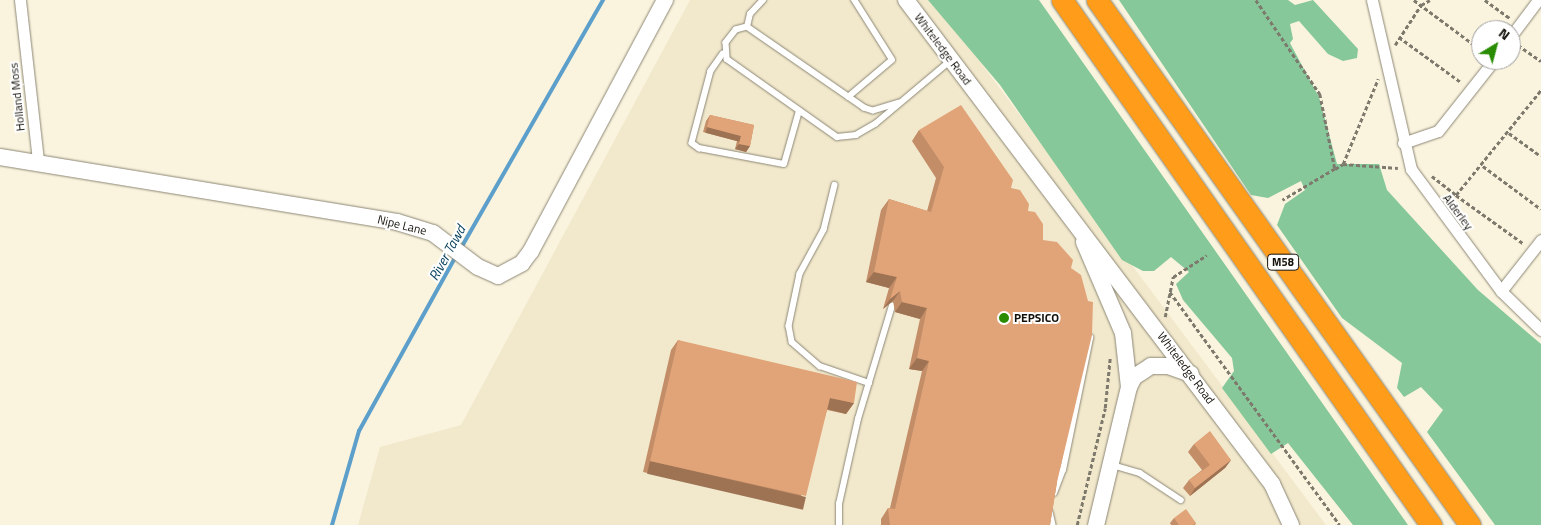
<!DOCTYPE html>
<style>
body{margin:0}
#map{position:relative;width:1541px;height:525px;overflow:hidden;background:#faf4df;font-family:"Titillium Web",sans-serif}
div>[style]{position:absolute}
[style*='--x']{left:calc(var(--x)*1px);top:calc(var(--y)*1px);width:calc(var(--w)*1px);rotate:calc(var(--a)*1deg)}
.built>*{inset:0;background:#f2e9cd}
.forest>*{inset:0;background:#86c89a}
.stream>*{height:4px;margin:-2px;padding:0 2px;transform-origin:2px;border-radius:2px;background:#5c9fca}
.path>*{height:2.5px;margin-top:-1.25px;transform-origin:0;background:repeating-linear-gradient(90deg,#7d796c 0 4px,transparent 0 6.5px)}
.roads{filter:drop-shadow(0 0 1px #8c8674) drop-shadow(0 0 1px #8c8674)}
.lane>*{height:5.5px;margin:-2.75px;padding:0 2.75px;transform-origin:2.75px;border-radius:2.75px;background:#fff}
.street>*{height:11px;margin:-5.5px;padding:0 5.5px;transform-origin:5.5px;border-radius:5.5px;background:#fff}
.secondary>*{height:16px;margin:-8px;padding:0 8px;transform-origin:8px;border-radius:8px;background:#fff}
.highway>*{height:21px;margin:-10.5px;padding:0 10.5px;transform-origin:10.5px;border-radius:10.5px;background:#ff9c19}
.wall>*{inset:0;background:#c28d67}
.shaded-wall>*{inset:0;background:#9e7354;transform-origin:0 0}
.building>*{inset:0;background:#e1a478}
.dots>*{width:14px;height:14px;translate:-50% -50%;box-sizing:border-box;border:2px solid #fff;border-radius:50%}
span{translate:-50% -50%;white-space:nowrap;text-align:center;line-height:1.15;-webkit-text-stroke:4px #fff;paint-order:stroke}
.shield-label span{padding:1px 4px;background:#fff;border:1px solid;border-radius:4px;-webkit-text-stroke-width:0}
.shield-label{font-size:11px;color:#15120b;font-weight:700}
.street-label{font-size:12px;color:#15120b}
.poi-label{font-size:12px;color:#15120b;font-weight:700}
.left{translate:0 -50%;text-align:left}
.water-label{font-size:14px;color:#043d5a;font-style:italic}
.north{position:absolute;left:1471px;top:20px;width:50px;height:50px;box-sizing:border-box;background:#fff;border:1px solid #a1a09d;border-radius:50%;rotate:37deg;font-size:14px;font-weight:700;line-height:20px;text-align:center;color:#15120b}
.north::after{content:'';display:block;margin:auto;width:18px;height:22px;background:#2a8c02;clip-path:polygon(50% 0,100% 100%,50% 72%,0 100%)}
</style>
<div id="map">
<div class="built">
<i style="clip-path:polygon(690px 0,934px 0,1326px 525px,358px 525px,380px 447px,461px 425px)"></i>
</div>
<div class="forest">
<i style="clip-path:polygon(928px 0,1039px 0,1408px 525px,1353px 525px,1288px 443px,1271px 454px,1222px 388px,1234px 371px,1232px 358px,1183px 300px,1176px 284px,1189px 272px,1171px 257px,1154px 271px,1143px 271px,1122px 260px,1000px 85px)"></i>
<i style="clip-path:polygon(1119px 0,1288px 0,1295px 5px,1313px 0,1358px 49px,1357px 58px,1343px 61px,1328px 54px,1299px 21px,1290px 24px,1293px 39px,1290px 43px,1319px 97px,1337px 164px,1379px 164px,1387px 190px,1478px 290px,1541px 344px,1541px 525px,1495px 525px,1427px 432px,1443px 410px,1421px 387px,1404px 397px,1397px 388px,1402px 363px,1342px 318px,1277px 225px,1285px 204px,1305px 190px,1301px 181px,1268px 198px,1251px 195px)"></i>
</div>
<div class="stream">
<i style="--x:461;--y:248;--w:286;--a:-60.2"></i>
<i style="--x:332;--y:525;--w:98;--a:-74"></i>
<i style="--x:359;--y:431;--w:200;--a:-61"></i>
</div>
<div class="path">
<i style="--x:1256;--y:0;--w:114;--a:55.8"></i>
<i style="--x:1320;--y:94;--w:76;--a:78.7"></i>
<i style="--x:1335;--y:169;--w:61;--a:149.2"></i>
<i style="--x:1414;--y:0;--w:84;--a:36.7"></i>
<i style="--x:1485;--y:0;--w:31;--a:36"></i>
<i style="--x:1399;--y:37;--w:78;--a:36.1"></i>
<i style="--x:1395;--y:45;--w:48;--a:-57"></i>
<i style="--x:1421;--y:5;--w:10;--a:-29"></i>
<i style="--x:1518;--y:45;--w:28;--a:35"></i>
<i style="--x:1509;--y:133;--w:39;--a:36"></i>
<i style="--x:1343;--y:164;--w:55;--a:4.2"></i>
<i style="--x:1483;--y:166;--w:72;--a:36.6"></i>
<i style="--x:1335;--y:169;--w:9;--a:-32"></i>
<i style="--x:1343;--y:164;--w:92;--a:-67.6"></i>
<i style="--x:1432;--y:176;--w:31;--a:38"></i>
<i style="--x:1456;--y:195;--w:135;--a:-51"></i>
<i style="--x:1456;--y:195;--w:84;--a:35.8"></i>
<i style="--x:1170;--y:292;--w:288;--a:53.9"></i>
<i style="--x:1165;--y:317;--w:41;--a:-78.7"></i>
<i style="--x:1173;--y:277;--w:40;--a:-32.9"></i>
<i style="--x:1077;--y:525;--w:120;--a:-76.5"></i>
<i style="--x:1105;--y:408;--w:50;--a:-84.3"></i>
</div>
<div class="roads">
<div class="lane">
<i style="--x:747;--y:27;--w:13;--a:-77"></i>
<i style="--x:750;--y:14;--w:19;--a:-47"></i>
<i style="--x:723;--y:54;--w:21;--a:125"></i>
<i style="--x:711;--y:71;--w:74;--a:104.8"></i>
<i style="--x:692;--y:143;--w:9;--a:36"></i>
<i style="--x:699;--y:148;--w:86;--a:10.7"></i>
<i style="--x:784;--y:164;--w:55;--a:-74.2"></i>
<i style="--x:848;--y:97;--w:57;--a:-40.1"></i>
<i style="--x:892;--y:60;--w:71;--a:-122.3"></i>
<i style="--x:899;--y:103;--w:27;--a:163"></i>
<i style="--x:873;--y:111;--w:9;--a:-162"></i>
<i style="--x:864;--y:108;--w:142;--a:-145.3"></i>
<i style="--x:747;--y:27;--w:11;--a:165"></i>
<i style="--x:736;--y:30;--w:16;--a:128"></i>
<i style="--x:726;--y:43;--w:16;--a:86"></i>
<i style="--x:727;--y:59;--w:135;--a:35.3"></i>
<i style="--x:837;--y:137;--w:19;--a:-6"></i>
<i style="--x:856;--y:135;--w:22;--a:-30"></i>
<i style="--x:875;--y:124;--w:97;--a:-40"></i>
<i style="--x:835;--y:185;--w:46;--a:103.7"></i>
<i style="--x:824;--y:230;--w:50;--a:118.6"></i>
<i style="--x:800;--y:274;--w:53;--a:101.9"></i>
<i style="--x:789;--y:326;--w:16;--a:79"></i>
<i style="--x:792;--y:342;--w:37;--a:41"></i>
<i style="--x:820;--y:366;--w:52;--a:19.1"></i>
<i style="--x:1112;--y:465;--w:29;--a:16"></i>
<i style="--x:1140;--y:473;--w:49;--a:33.4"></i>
<i style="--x:1054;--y:493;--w:25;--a:-69"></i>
<i style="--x:1063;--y:470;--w:135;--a:-78.4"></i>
<i style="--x:1050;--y:512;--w:13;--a:77"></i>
<i style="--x:839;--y:525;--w:21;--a:-90"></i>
<i style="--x:839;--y:504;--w:87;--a:-77.4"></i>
<i style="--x:858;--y:419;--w:118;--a:-73.3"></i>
</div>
<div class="street">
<i style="--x:20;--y:0;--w:162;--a:83.6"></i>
<i style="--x:1372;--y:0;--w:173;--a:77"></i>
<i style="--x:1411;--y:169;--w:152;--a:53.6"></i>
<i style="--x:1501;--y:291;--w:56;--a:44.3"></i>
<i style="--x:1511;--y:36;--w:45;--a:-53.1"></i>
<i style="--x:1403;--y:143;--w:37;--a:-19"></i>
<i style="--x:1438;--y:131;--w:90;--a:-51.7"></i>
<i style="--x:1501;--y:291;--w:65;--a:-51.9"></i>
</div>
<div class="secondary">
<i style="--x:906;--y:0;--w:607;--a:52.9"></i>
<i style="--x:1272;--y:484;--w:45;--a:65.1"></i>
<i style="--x:0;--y:157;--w:402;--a:9.3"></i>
<i style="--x:397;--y:222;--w:38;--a:17"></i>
<i style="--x:433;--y:233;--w:56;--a:37.1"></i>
<i style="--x:478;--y:267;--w:22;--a:24"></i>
<i style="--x:498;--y:276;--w:27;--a:-28"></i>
<i style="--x:522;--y:263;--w:15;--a:-53"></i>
<i style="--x:531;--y:251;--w:285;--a:-61.9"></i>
<i style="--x:1084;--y:242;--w:99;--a:66.8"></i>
<i style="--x:1123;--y:333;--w:54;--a:83.7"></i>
<i style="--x:1129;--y:387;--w:142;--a:103.4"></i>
<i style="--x:1129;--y:387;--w:11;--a:-63"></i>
<i style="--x:1134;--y:377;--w:20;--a:-33"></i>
<i style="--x:1151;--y:366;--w:17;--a:0"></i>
<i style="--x:1168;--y:366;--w:24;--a:19"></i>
</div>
<div class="highway">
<i style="--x:1062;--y:0;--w:642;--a:54.9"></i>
<i style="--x:1097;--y:0;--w:644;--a:54.61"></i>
</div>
</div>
<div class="wall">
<i style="clip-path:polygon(710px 115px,754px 125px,750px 146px,746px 152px,735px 149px,737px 141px,703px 132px,706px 121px)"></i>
<i style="clip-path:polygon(919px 130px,1011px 188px,1028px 211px,1043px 240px,1071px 268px,1057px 482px,1050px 525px,881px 525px,881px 519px,888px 508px,890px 508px,922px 371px,909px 369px,920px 319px,895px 312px,893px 301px,883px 309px,889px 288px,866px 282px,881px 210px,889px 199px,927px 211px,936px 178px,912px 141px)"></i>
<i style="clip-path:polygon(678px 340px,854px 403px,846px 414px,827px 410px,798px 507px,643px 472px,671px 350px)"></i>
<i style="clip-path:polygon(1194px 444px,1231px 460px,1225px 468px,1190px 496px,1183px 488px,1189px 480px,1202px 470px,1188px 452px)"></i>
<i style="clip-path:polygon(1174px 518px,1196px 523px,1195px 525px,1171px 525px,1170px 523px)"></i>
</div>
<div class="shaded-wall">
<i style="left:707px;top:127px;width:35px;height:6px;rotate:15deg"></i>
<i style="clip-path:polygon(739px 144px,750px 146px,746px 152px,735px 149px)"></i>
<i style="clip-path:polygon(874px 272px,897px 277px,889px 288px,866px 282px)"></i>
<i style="clip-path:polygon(900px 291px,893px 301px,883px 309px,890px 299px)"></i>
<i style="clip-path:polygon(902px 302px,927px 308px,920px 319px,895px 312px)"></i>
<i style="clip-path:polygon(917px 358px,929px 361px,922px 371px,909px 369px)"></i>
<i style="clip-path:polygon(830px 398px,854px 403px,846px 414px,823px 408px)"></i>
<i style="clip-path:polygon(1231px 460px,1225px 468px,1190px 496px,1195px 488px)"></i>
<i style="left:650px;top:461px;width:160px;height:13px;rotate:13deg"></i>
</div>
<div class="building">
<i style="clip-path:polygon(961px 105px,1013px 180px,1011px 188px,1020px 190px,1029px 204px,1028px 211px,1035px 212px,1043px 224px,1043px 240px,1057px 242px,1073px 260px,1071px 268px,1081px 275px,1088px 301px,1093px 302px,1092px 335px,1057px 482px,1050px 525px,890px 525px,888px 508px,895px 509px,929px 361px,917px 358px,927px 308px,902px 302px,900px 291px,890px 299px,897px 277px,874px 272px,889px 199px,931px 212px,944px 167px,919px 130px)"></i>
<i style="clip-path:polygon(710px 115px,754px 125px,750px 146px,739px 144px,741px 136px,707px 127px)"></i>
<i style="clip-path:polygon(678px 340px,857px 382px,854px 403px,830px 398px,806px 496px,650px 461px)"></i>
<i style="clip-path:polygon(1210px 431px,1231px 460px,1195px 488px,1189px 480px,1210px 465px,1194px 444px)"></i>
<i style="clip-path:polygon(1186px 509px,1196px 523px,1193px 525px,1179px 525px,1174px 518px)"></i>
</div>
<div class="dots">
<i style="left:1004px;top:318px;background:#2a8c02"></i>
</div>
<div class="shield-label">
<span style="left:1283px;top:262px">M58</span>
</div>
<div class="street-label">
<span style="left:943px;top:49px;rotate:53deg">Whiteledge Road</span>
<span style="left:17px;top:97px;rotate:-96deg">Holland Moss</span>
<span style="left:1458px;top:212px;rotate:53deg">Alderley</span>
<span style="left:402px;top:225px;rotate:14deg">Nipe Lane</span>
<span style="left:1186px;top:368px;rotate:53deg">Whiteledge Road</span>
</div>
<div class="poi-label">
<span class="left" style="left:1014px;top:318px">PEPSICO</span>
</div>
<div class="water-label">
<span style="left:447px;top:253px;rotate:-61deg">River Tawd</span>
</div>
<div class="north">N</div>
</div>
